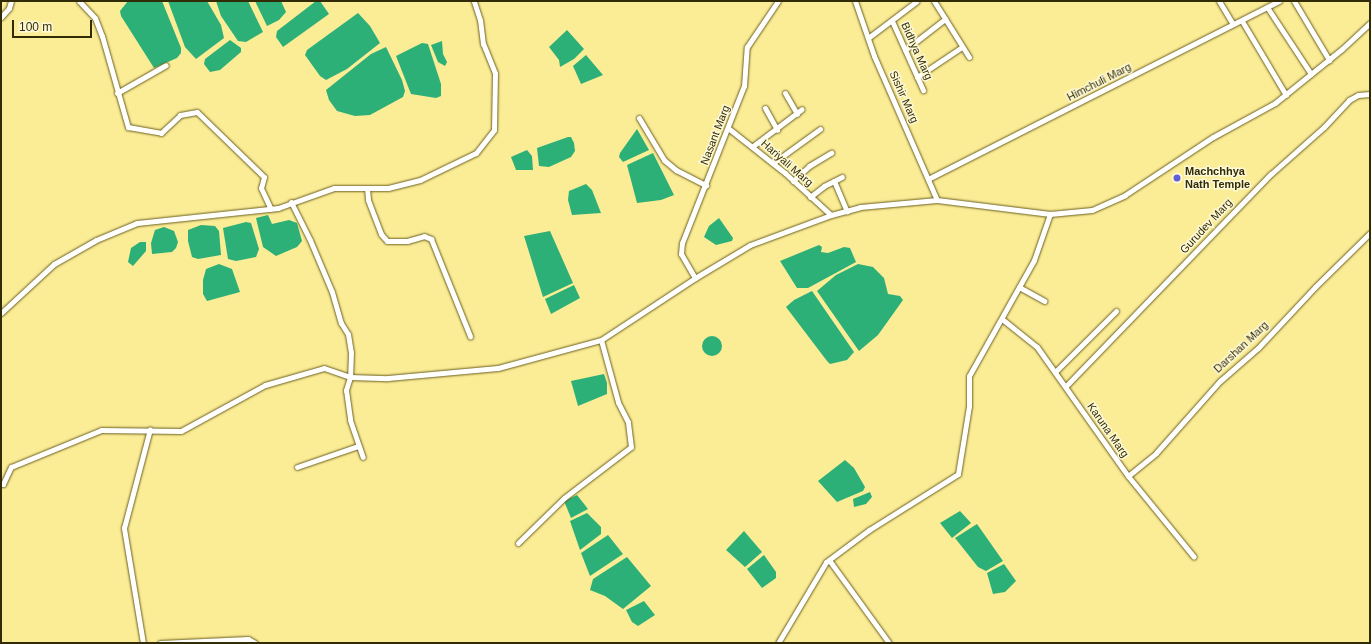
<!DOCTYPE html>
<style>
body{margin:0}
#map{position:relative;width:1371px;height:644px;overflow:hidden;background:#fbec96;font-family:Arial,sans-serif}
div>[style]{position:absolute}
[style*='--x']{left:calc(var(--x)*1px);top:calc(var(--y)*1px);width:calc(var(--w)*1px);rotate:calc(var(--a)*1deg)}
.water>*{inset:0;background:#2cb078}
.round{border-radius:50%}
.roads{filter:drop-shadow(0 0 1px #6b601e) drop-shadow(0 0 1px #6b601e)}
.minor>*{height:5px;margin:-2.5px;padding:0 2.5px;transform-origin:2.5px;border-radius:2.5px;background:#fff}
.dots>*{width:11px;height:11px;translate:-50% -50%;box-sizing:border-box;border:2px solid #fef9d8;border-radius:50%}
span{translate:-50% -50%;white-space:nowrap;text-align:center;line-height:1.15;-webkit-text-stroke:3px #fef9d8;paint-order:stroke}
.street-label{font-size:11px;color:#322c06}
.poi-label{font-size:11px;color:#322c06;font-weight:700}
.left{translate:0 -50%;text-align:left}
.frame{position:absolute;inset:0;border:2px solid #322c06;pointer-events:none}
.scale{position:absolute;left:12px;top:20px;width:80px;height:18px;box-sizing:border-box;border:2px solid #322c06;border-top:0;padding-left:5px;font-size:12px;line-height:14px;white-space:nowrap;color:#322c06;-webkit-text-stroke:3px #fef9d8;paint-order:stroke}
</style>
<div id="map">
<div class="water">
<i style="clip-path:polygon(128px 1px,162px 1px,181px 48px,181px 53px,177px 58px,154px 68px,121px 16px,120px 11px)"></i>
<i style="clip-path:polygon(168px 1px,207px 1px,221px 25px,224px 38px,196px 59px,185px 47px)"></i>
<i style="clip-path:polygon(216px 1px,248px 1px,263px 32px,246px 42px,238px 41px,221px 16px)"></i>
<i style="clip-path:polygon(255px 1px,281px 1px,286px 12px,279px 20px,267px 26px)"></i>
<i style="clip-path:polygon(316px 1px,320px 1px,329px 14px,283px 47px,276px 37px,277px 31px)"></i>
<i style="clip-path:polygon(358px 13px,370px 26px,380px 43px,347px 69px,326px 80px,320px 76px,305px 55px,307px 50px)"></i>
<i style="clip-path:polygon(567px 30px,584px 49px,574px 59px,560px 67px,559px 60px,549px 47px)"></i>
<i style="clip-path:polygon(230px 40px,241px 48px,241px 52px,220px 70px,210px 72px,204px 64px,205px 59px)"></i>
<i style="clip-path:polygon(442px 41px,443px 54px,447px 62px,445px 66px,438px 62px,431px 45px)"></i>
<i style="clip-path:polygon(422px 43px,428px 44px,441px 84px,441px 96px,436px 98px,411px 94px,396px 56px)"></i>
<i style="clip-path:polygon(386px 47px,402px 80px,405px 91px,403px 97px,370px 115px,355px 116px,337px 111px,329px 100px,326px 90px,371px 54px)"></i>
<i style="clip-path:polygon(586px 55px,603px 75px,581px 84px,573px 66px)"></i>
<i style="clip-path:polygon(637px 129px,649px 150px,623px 162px,619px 157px,620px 153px)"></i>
<i style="clip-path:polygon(568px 137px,571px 137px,574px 143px,575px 151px,571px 157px,549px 167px,539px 166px,537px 148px)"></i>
<i style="clip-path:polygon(527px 150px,532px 156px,533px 170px,516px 170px,511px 157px)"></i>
<i style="clip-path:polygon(653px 153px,674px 195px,661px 200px,637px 203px,627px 165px)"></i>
<i style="clip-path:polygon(586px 184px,592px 190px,601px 213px,572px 215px,568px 200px,569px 191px)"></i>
<i style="clip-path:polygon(268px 215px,272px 224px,289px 220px,297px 223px,302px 241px,297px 247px,276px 256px,263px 247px,256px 218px)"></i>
<i style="clip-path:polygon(719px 218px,733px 238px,732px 241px,716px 245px,704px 237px,709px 226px)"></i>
<i style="clip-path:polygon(246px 222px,251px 223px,259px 249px,256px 257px,236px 261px,228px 259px,223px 228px)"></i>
<i style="clip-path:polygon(201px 225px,215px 226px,219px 231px,221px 255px,198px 259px,192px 257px,188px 241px,188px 230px)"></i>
<i style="clip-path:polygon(164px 227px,174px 231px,178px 242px,176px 248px,172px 252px,152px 254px,151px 243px,155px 230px)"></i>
<i style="clip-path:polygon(550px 231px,573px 283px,543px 297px,524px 236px)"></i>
<i style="clip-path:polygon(140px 242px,146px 242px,146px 251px,133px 266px,128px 262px,131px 248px)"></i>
<i style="clip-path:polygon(819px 245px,822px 247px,821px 252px,828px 253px,844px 247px,850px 248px,856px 262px,808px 288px,797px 288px,780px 261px)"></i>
<i style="clip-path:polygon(219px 264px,232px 269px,240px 292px,207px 301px,203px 294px,203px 280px,206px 269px)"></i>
<i style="clip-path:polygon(858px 264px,873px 267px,884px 278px,888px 294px,900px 296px,903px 300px,878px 335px,859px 351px,817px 291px,836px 275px)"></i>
<i style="clip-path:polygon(574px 285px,580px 298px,551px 314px,545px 299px)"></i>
<i style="clip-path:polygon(812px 291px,854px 352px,847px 360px,830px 364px,827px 361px,786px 307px,794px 300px)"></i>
<i class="round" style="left:702px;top:336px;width:20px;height:20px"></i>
<i style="clip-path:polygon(604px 374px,607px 383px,607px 394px,578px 406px,571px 381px)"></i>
<i style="clip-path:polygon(845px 460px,854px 468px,865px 487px,863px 491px,837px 502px,818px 481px)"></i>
<i style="clip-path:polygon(870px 492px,872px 497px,866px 504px,854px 507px,853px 499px)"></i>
<i style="clip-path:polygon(577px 495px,588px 509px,571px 518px,564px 501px)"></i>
<i style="clip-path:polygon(960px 511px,971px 523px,952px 538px,940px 523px)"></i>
<i style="clip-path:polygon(587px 513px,601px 527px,601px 534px,580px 550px,570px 521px)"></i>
<i style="clip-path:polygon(977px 524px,1003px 561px,986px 571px,978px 567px,955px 538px)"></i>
<i style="clip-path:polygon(744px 531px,762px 552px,745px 567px,726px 550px)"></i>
<i style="clip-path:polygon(608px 535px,623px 554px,590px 576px,581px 553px)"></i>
<i style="clip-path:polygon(764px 555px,776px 572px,776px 578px,762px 588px,747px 569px)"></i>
<i style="clip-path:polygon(627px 557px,651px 586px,623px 609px,605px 596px,590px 590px,593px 579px)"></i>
<i style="clip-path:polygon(1004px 564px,1016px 581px,1005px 592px,993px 594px,987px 573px)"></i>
<i style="clip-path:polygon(644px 601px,655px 615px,638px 626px,632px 622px,626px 610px)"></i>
</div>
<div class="roads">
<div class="minor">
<i style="--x:79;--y:1;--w:23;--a:47"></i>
<i style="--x:95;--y:18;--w:19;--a:69"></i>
<i style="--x:102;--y:36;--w:95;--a:74.1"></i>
<i style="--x:128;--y:127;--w:34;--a:10"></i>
<i style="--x:161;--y:133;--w:26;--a:-43"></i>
<i style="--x:180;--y:115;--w:17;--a:-10"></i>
<i style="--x:197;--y:112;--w:93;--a:44.1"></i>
<i style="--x:264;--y:177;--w:11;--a:105"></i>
<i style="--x:261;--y:188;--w:23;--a:65"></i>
<i style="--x:855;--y:1;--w:58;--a:70.9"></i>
<i style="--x:874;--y:56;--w:157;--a:66.4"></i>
<i style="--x:934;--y:1;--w:66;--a:58"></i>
<i style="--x:1219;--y:1;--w:27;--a:59"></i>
<i style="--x:1294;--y:1;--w:69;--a:59.3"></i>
<i style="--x:1267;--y:7;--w:80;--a:56.7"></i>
<i style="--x:1;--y:17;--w:12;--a:-48"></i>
<i style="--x:9;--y:8;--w:7;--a:-74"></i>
<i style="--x:892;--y:21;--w:76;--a:65.8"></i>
<i style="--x:1242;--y:21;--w:86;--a:59.3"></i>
<i style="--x:868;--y:38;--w:61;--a:-37.1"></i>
<i style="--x:905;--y:50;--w:51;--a:-37.8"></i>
<i style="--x:917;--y:77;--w:54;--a:-33.7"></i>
<i style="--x:117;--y:93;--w:56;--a:-29.7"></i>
<i style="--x:785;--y:93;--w:24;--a:60"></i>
<i style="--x:765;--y:108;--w:25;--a:61"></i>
<i style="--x:639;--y:118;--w:49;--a:59.2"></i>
<i style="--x:664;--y:160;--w:16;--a:40"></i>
<i style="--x:676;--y:170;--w:34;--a:27"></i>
<i style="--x:728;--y:128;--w:73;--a:38.3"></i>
<i style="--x:785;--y:173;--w:62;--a:42.4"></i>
<i style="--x:753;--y:146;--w:61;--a:-37.1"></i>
<i style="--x:773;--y:163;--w:58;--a:-35.9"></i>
<i style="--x:928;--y:179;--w:394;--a:-26.9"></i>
<i style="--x:793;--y:181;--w:22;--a:-43"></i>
<i style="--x:809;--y:166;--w:26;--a:-31"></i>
<i style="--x:834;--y:181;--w:33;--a:67"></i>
<i style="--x:367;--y:188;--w:12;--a:85"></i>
<i style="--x:368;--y:200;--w:36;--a:69"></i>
<i style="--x:381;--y:234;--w:9;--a:49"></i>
<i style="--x:387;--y:241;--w:20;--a:0"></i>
<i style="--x:407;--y:241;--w:18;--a:-16"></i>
<i style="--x:424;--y:236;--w:8;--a:23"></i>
<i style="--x:431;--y:239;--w:105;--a:68.1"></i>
<i style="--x:810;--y:197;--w:18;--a:-38"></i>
<i style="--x:824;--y:186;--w:20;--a:-27"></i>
<i style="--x:291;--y:202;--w:42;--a:63.4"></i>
<i style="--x:310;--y:240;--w:56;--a:67.1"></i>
<i style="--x:332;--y:292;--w:32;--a:74"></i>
<i style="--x:341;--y:323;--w:13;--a:58"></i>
<i style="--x:348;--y:334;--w:18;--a:81"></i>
<i style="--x:351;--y:352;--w:25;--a:92"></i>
<i style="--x:350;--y:377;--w:38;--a:2"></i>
<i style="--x:388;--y:378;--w:110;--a:-5.2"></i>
<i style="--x:498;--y:368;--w:107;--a:-15.2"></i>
<i style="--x:601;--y:340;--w:113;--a:-33.4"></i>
<i style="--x:695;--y:278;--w:64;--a:-31"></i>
<i style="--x:750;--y:245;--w:86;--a:-20.3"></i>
<i style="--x:831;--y:215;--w:30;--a:-15"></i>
<i style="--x:860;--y:207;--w:77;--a:-5.2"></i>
<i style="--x:937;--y:200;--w:114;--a:7.1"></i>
<i style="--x:1050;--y:214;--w:42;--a:-5.4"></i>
<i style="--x:1092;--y:210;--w:36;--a:-24"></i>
<i style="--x:1125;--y:195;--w:105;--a:-33.4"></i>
<i style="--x:1213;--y:137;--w:71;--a:-28.7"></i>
<i style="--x:1275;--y:103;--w:86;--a:-38.9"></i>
<i style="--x:1342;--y:49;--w:38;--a:-43"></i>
<i style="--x:695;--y:278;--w:28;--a:-120"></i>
<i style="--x:681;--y:254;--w:11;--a:-85"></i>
<i style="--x:682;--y:243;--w:169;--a:-68.5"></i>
<i style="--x:744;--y:86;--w:39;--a:-86"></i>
<i style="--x:747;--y:47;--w:55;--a:-56"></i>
<i style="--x:1019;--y:287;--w:29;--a:29"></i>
<i style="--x:1;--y:313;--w:72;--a:-42.8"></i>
<i style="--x:54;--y:264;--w:48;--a:-29.7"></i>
<i style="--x:96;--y:240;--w:44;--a:-22.5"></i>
<i style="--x:137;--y:223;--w:142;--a:-6.1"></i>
<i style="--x:278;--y:208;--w:59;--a:-19.7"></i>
<i style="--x:334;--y:188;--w:54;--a:0"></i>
<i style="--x:388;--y:188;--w:33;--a:-14"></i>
<i style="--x:420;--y:180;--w:62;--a:-25.7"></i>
<i style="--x:476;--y:153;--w:29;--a:-52"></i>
<i style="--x:494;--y:130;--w:57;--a:-89"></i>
<i style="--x:495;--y:73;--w:31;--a:-112"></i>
<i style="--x:483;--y:44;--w:24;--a:-97"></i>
<i style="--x:480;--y:20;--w:20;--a:-108"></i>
<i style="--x:1002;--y:319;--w:45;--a:38.7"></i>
<i style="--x:1037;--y:347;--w:158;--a:54.8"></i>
<i style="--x:1128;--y:476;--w:104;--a:50.8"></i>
<i style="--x:1056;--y:371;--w:85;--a:-45"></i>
<i style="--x:1066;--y:386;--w:295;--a:-46"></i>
<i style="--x:1271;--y:174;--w:71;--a:-41.6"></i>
<i style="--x:1324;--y:127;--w:37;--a:-47"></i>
<i style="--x:1349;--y:100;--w:10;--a:-29"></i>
<i style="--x:1358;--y:95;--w:12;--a:-5"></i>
<i style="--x:297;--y:467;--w:65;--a:-19"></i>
<i style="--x:1128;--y:476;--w:36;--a:-39"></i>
<i style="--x:1156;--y:453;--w:96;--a:-48.4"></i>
<i style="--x:1220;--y:381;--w:50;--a:-41"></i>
<i style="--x:1258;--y:348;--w:83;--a:-46.9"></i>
<i style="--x:1315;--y:287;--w:77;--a:-44.5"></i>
<i style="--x:1;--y:484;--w:2;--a:0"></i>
<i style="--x:3;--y:484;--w:19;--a:-65"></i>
<i style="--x:11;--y:467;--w:97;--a:-22.3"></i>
<i style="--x:101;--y:430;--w:80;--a:0.7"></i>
<i style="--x:181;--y:431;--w:96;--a:-28.7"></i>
<i style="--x:265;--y:385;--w:61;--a:-16.1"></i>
<i style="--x:324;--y:368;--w:28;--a:19"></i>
<i style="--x:350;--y:377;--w:14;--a:107"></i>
<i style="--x:346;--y:390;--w:30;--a:82"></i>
<i style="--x:350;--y:420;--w:39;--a:71"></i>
<i style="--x:518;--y:543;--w:64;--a:-44.4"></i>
<i style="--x:564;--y:498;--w:84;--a:-37.3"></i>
<i style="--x:631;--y:447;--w:25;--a:-97"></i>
<i style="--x:628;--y:422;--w:22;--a:-117"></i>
<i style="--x:618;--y:402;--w:64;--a:-105.3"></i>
<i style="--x:829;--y:560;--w:102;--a:54.1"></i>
<i style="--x:143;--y:643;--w:117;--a:-99.4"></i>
<i style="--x:124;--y:528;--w:102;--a:-75.3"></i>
<i style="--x:160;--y:643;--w:88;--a:-2.6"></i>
<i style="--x:248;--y:639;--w:8;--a:30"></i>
<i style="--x:778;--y:643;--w:94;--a:-59.3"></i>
<i style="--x:826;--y:562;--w:54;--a:-36.7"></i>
<i style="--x:869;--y:530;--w:105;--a:-32.2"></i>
<i style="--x:958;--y:474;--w:69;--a:-80.8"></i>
<i style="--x:969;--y:406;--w:30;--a:-90"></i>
<i style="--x:969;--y:376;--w:133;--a:-60.7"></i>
<i style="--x:1034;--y:260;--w:49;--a:-70.8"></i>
</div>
</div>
<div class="dots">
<i style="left:1177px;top:178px;background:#615ed7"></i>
</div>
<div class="street-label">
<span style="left:917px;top:51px;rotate:66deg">Bidhya Marg</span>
<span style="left:1099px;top:82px;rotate:-27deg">Himchuli Marg</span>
<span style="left:904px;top:97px;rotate:66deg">Sishir Marg</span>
<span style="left:715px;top:135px;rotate:-69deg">Nasant Marg</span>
<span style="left:787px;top:163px;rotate:41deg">Hariyali Marg</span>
<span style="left:1206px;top:226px;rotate:-47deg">Gurudev Marg</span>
<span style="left:1241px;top:347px;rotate:-43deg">Darshan Marg</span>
<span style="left:1108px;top:430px;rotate:55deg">Karuna Marg</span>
</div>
<div class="poi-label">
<span class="left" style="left:1185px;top:178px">Machchhya<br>Nath Temple</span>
</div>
<div class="frame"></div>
<div class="scale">100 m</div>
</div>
